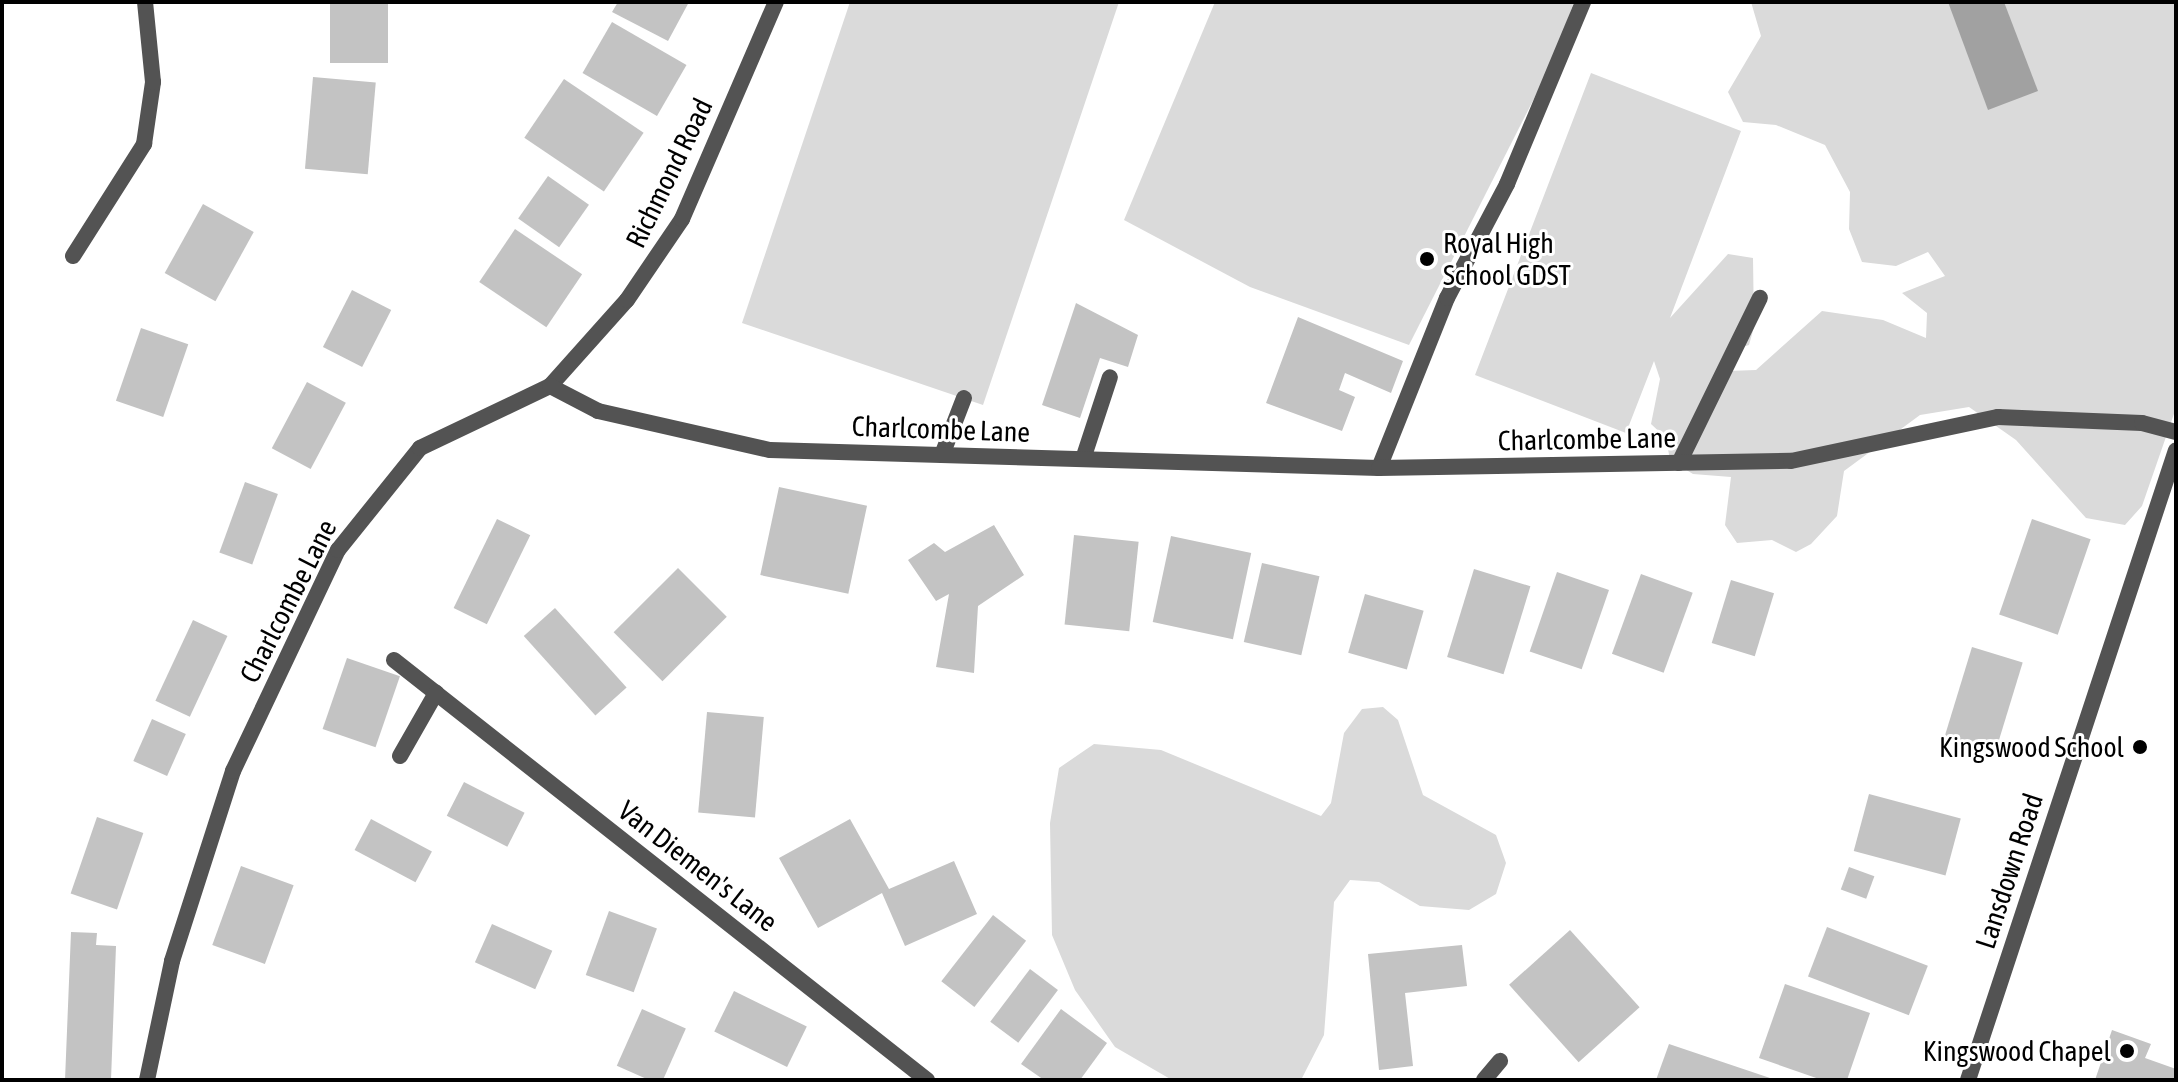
<!DOCTYPE html>
<style>
body{margin:0}
#map{position:relative;width:2178px;height:1082px;overflow:hidden;background:#fff;font-family:"Asap Condensed",sans-serif}
div>[style]{position:absolute}
[style*='--x']{left:calc(var(--x)*1px);top:calc(var(--y)*1px);width:calc(var(--w)*1px);rotate:calc(var(--a)*1deg)}
.green>*{inset:0;background:#dadada}
.water>*{inset:0;background:#a1a1a1}
.building>*{inset:0;background:#c3c3c3;transform-origin:0 0}
.service>*{height:16px;margin:-8px;padding:0 8px;transform-origin:8px;border-radius:8px;background:#535353}
.minor>*{height:16px;margin:-8px;padding:0 8px;transform-origin:8px;border-radius:8px;background:#535353}
.tertiary>*{height:16px;margin:-8px;padding:0 8px;transform-origin:8px;border-radius:8px;background:#535353}
.dots>*{width:22px;height:22px;translate:-50% -50%;box-sizing:border-box;border:4px solid #fff;border-radius:50%}
span{translate:-50% -50%;white-space:nowrap;text-align:center;line-height:1.15;-webkit-text-stroke:6px #fff;paint-order:stroke}
.street-label{font-size:28px;color:#000}
.poi-label{font-size:28px;color:#000}
.left{translate:0 -50%;text-align:left}
.right{translate:-100% -50%;text-align:right}
.frame{position:absolute;inset:0;border:4px solid #000;pointer-events:none}
</style>
<div id="map">
<div class="green">
<i style="clip-path:polygon(850px 2px,1119px 2px,983px 405px,742px 323px)"></i>
<i style="clip-path:polygon(1215px 2px,1574px 2px,1549px 69px,1409px 345px,1250px 287px,1124px 220px)"></i>
<i style="clip-path:polygon(1751px 2px,2176px 2px,2176px 408px,2142px 506px,2125px 525px,2086px 518px,2016px 440px,1969px 407px,1920px 415px,1844px 471px,1837px 516px,1811px 544px,1796px 552px,1772px 540px,1737px 543px,1725px 525px,1731px 477px,1693px 474px,1670px 460px,1666px 438px,1651px 424px,1660px 379px,1654px 361px,1626px 433px,1475px 375px,1591px 73px,1741px 131px,1670px 318px,1728px 254px,1753px 258px,1754px 327px,1749px 345px,1733px 350px,1728px 371px,1756px 370px,1822px 311px,1883px 320px,1926px 338px,1927px 313px,1902px 293px,1945px 276px,1928px 252px,1896px 266px,1862px 262px,1849px 229px,1850px 192px,1825px 145px,1776px 125px,1743px 122px,1728px 92px,1761px 36px)"></i>
<i style="clip-path:polygon(1383px 707px,1398px 720px,1423px 795px,1496px 835px,1506px 863px,1496px 894px,1469px 910px,1420px 906px,1379px 882px,1350px 880px,1334px 902px,1324px 1035px,1301px 1080px,1172px 1080px,1115px 1047px,1075px 990px,1052px 935px,1050px 823px,1059px 768px,1094px 744px,1161px 750px,1321px 816px,1331px 803px,1344px 733px,1362px 709px)"></i>
</div>
<div class="water">
<i style="clip-path:polygon(1948px 2px,2004px 2px,2038px 91px,1988px 110px)"></i>
</div>
<div class="building">
<i style="left:330px;top:2px;width:58px;height:61px"></i>
<i style="clip-path:polygon(618px 2px,689px 2px,668px 41px,612px 12px)"></i>
<i style="left:612px;top:22px;width:86px;height:59px;rotate:30deg"></i>
<i style="left:313px;top:77px;width:63px;height:92px;rotate:5deg"></i>
<i style="left:564px;top:79px;width:96px;height:71px;rotate:34deg"></i>
<i style="left:548px;top:176px;width:50px;height:52px;rotate:35deg"></i>
<i style="left:203px;top:204px;width:58px;height:79px;rotate:29deg"></i>
<i style="left:515px;top:229px;width:81px;height:64px;rotate:34deg"></i>
<i style="left:352px;top:290px;width:44px;height:64px;rotate:27deg"></i>
<i style="clip-path:polygon(1076px 303px,1138px 335px,1128px 367px,1100px 358px,1080px 418px,1042px 405px)"></i>
<i style="clip-path:polygon(1298px 317px,1403px 361px,1391px 393px,1345px 373px,1339px 390px,1355px 397px,1342px 431px,1266px 403px)"></i>
<i style="left:141px;top:328px;width:50px;height:77px;rotate:19deg"></i>
<i style="left:307px;top:382px;width:44px;height:75px;rotate:28deg"></i>
<i style="left:245px;top:482px;width:35px;height:75px;rotate:20deg"></i>
<i style="left:779px;top:487px;width:90px;height:90px;rotate:12deg"></i>
<i style="left:497px;top:519px;width:37px;height:99px;rotate:26deg"></i>
<i style="left:2032px;top:519px;width:62px;height:101px;rotate:19deg"></i>
<i style="clip-path:polygon(994px 525px,1024px 575px,978px 606px,974px 673px,936px 667px,949px 594px,936px 601px,908px 560px,934px 543px,945px 552px)"></i>
<i style="left:1074px;top:535px;width:65px;height:90px;rotate:6deg"></i>
<i style="left:1171px;top:536px;width:82px;height:88px;rotate:12deg"></i>
<i style="left:1262px;top:563px;width:59px;height:81px;rotate:13deg"></i>
<i style="left:678px;top:568px;width:69px;height:91px;rotate:45deg"></i>
<i style="left:1474px;top:569px;width:59px;height:92px;rotate:17deg"></i>
<i style="left:1557px;top:572px;width:55px;height:84px;rotate:19deg"></i>
<i style="left:1641px;top:574px;width:55px;height:85px;rotate:20deg"></i>
<i style="left:1731px;top:580px;width:45px;height:66px;rotate:17deg"></i>
<i style="left:1365px;top:594px;width:61px;height:61px;rotate:16deg"></i>
<i style="left:555px;top:608px;width:107px;height:42px;rotate:48deg"></i>
<i style="left:193px;top:620px;width:38px;height:89px;rotate:25deg"></i>
<i style="left:1972px;top:647px;width:53px;height:98px;rotate:17deg"></i>
<i style="left:347px;top:658px;width:56px;height:75px;rotate:19deg"></i>
<i style="left:707px;top:712px;width:57px;height:101px;rotate:5deg"></i>
<i style="left:152px;top:719px;width:37px;height:46px;rotate:24deg"></i>
<i style="left:464px;top:782px;width:68px;height:38px;rotate:27deg"></i>
<i style="left:1869px;top:794px;width:95px;height:59px;rotate:15deg"></i>
<i style="left:97px;top:817px;width:49px;height:81px;rotate:19deg"></i>
<i style="left:371px;top:819px;width:69px;height:35px;rotate:28deg"></i>
<i style="clip-path:polygon(850px 819px,889px 889px,954px 861px,977px 914px,905px 946px,882px 893px,818px 928px,779px 858px)"></i>
<i style="left:241px;top:866px;width:56px;height:84px;rotate:20deg"></i>
<i style="left:1849px;top:867px;width:27px;height:24px;rotate:20deg"></i>
<i style="left:609px;top:911px;width:51px;height:68px;rotate:20deg"></i>
<i style="left:993px;top:915px;width:42px;height:84px;rotate:38deg"></i>
<i style="left:492px;top:924px;width:66px;height:42px;rotate:24deg"></i>
<i style="left:1827px;top:927px;width:108px;height:53px;rotate:21deg"></i>
<i style="left:1570px;top:930px;width:104px;height:82px;rotate:48deg"></i>
<i style="clip-path:polygon(71px 932px,97px 933px,96px 945px,116px 946px,111px 1080px,65px 1080px)"></i>
<i style="clip-path:polygon(1462px 945px,1467px 986px,1405px 993px,1413px 1066px,1379px 1070px,1368px 954px)"></i>
<i style="left:1030px;top:969px;width:35px;height:66px;rotate:37deg"></i>
<i style="clip-path:polygon(1785px 984px,1870px 1013px,1847px 1080px,1822px 1080px,1759px 1058px)"></i>
<i style="left:734px;top:991px;width:81px;height:45px;rotate:26deg"></i>
<i style="left:642px;top:1009px;width:48px;height:62px;rotate:24deg"></i>
<i style="clip-path:polygon(1061px 1009px,1107px 1043px,1080px 1080px,1044px 1080px,1021px 1064px)"></i>
<i style="clip-path:polygon(2112px 1030px,2151px 1044px,2145px 1058px,2176px 1069px,2176px 1080px,2095px 1080px)"></i>
<i style="clip-path:polygon(1669px 1044px,1773px 1079px,1773px 1080px,1656px 1080px)"></i>
</div>
<div class="service">
<i style="--x:942;--y:455;--w:61;--a:-68.9"></i>
<i style="--x:1083;--y:459;--w:86;--a:-71.8"></i>
<i style="--x:1679;--y:463;--w:184;--a:-63.9"></i>
<i style="--x:1379;--y:468;--w:183;--a:-68.2"></i>
<i style="--x:1447;--y:298;--w:129;--a:-62.2"></i>
<i style="--x:1507;--y:184;--w:197;--a:-67.3"></i>
</div>
<div class="minor">
<i style="--x:73;--y:256;--w:133;--a:-57.6"></i>
<i style="--x:144;--y:144;--w:63;--a:-81.7"></i>
<i style="--x:153;--y:82;--w:80;--a:-95.7"></i>
<i style="--x:550;--y:386;--w:115;--a:-48.2"></i>
<i style="--x:627;--y:300;--w:98;--a:-55.8"></i>
<i style="--x:682;--y:219;--w:236;--a:-66.6"></i>
<i style="--x:394;--y:660;--w:679;--a:38.24"></i>
<i style="--x:400;--y:756;--w:73;--a:-60.3"></i>
<i style="--x:147;--y:1080;--w:122;--a:-78.1"></i>
<i style="--x:172;--y:961;--w:200;--a:-72.2"></i>
<i style="--x:233;--y:771;--w:245;--a:-64.6"></i>
<i style="--x:338;--y:550;--w:131;--a:-51.2"></i>
<i style="--x:420;--y:448;--w:144;--a:-25.5"></i>
<i style="--x:550;--y:386;--w:54;--a:27.5"></i>
<i style="--x:598;--y:411;--w:176;--a:12.8"></i>
<i style="--x:770;--y:450;--w:609;--a:1.69"></i>
<i style="--x:1379;--y:468;--w:412;--a:-1"></i>
<i style="--x:1791;--y:461;--w:212;--a:-12"></i>
<i style="--x:1998;--y:417;--w:144;--a:2.4"></i>
<i style="--x:2142;--y:423;--w:35;--a:15"></i>
<i style="--x:1484;--y:1080;--w:25;--a:-50"></i>
</div>
<div class="tertiary">
<i style="--x:1968;--y:1080;--w:663;--a:-71.73"></i>
</div>
<div class="dots">
<i style="left:1427px;top:259px;background:#000"></i>
<i style="left:2140px;top:747px;background:#000"></i>
<i style="left:2127px;top:1051px;background:#000"></i>
</div>
<div class="street-label">
<span style="left:669px;top:173px;rotate:-64deg">Richmond Road</span>
<span style="left:941px;top:429px;rotate:2deg">Charlcombe Lane</span>
<span style="left:1587px;top:439px;rotate:-1deg">Charlcombe Lane</span>
<span style="left:288px;top:601px;rotate:-63deg">Charlcombe Lane</span>
<span style="left:698px;top:866px;rotate:38deg">Van Diemen's Lane</span>
<span style="left:2009px;top:871px;rotate:-72deg">Lansdown Road</span>
</div>
<div class="poi-label">
<span class="left" style="left:1443px;top:259px">Royal High<br>School GDST</span>
<span class="right" style="left:2124px;top:747px">Kingswood School</span>
<span class="right" style="left:2111px;top:1051px">Kingswood Chapel</span>
</div>
<div class="frame"></div>
</div>
